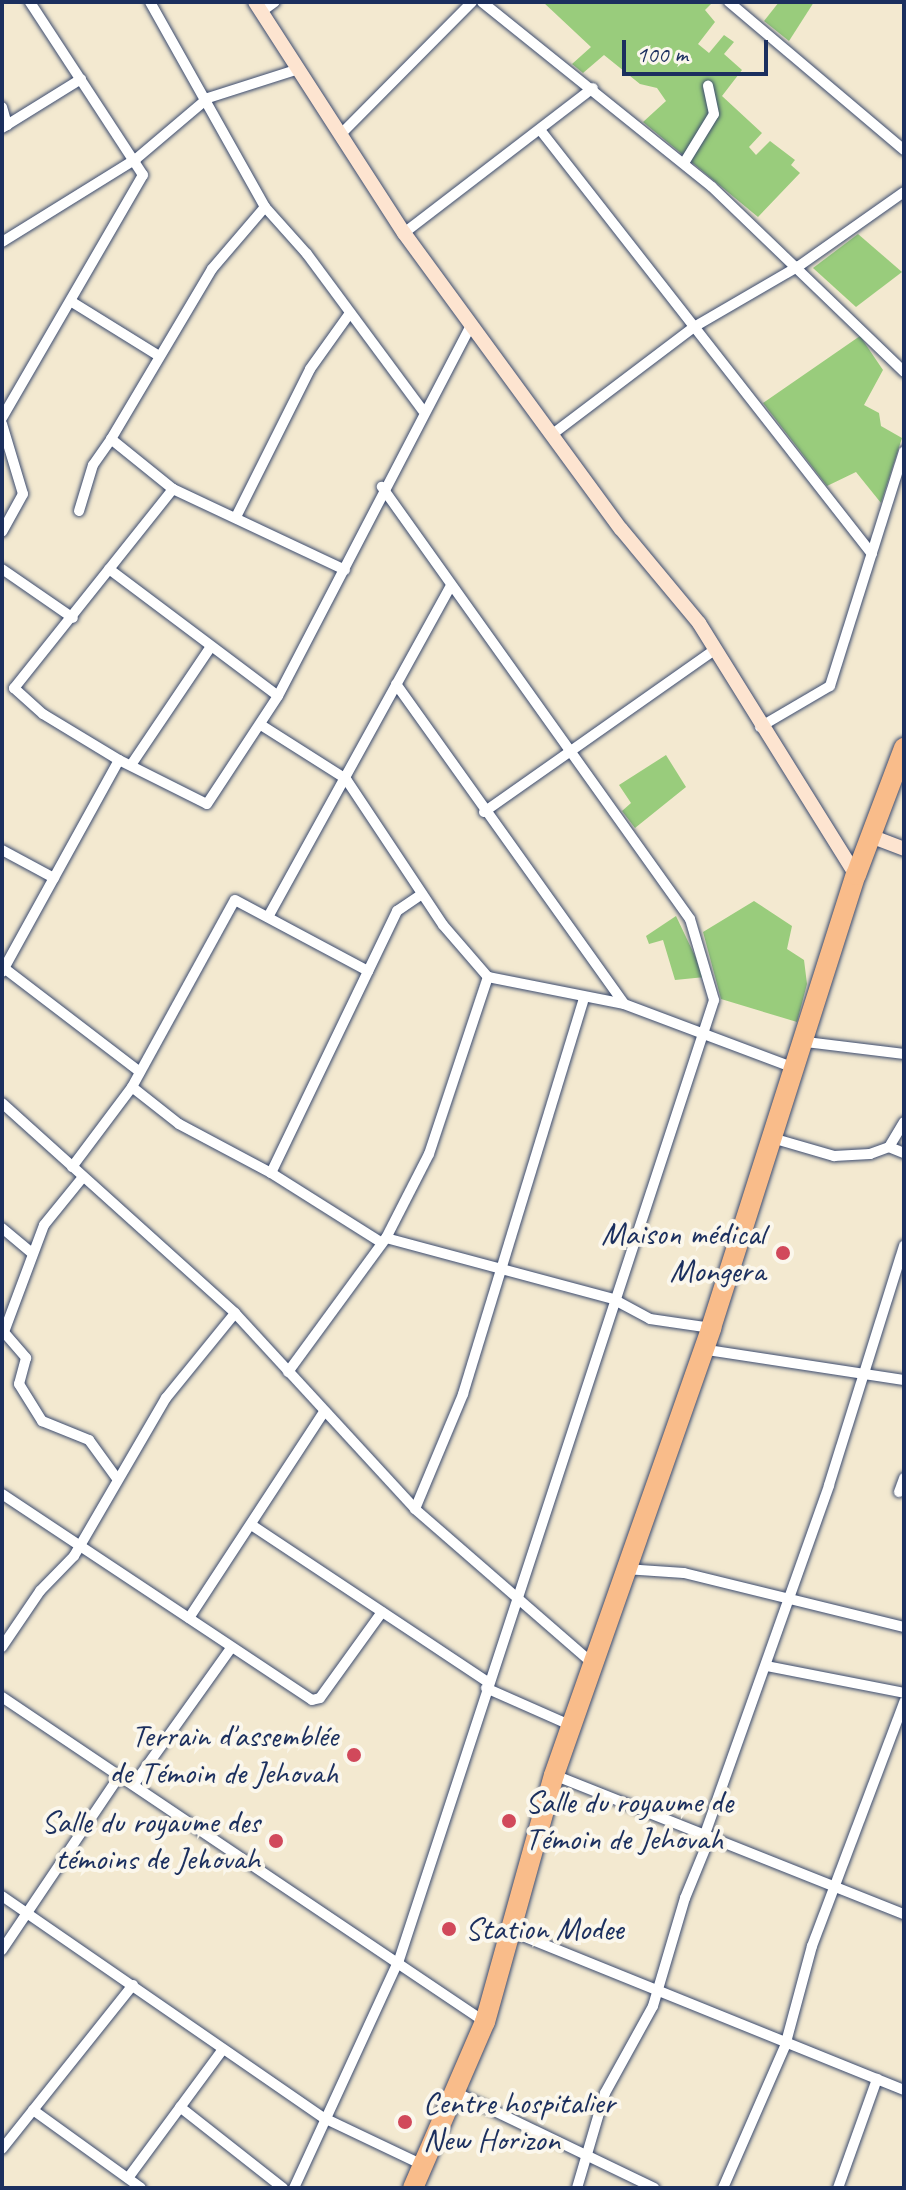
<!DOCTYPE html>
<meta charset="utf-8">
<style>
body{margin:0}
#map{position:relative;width:906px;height:2190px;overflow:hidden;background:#f3e9d0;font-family:Caveat,sans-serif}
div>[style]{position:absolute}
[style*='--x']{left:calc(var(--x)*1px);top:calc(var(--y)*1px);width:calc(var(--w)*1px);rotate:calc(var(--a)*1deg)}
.green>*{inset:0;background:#99cc7c}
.roads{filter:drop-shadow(0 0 2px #3b4b6f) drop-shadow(0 0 2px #3b4b6f)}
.street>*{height:10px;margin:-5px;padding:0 5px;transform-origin:5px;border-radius:5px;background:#fff}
.secondary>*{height:14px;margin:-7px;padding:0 7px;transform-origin:7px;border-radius:7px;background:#fde4d0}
.highway>*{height:20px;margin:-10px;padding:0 10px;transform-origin:10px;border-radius:10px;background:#f9bc8a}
.dots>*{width:22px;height:22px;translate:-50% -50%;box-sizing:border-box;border:4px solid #fbf7ec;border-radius:50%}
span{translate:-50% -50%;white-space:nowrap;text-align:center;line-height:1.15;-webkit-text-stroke:8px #fbf7ec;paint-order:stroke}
.poi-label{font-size:32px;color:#1b2f5e}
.right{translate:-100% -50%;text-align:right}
.left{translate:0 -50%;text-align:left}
.frame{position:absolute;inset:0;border:4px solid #1b2f5e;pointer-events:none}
.scale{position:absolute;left:622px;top:40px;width:146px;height:36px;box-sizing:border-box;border:4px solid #1b2f5e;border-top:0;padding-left:10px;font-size:24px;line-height:28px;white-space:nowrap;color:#1b2f5e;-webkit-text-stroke:6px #fbf7ec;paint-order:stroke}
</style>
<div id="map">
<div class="green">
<i style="clip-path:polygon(543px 2px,713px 2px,705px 10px,715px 22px,698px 44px,709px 53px,724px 35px,734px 42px,724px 54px,742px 70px,722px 96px,762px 133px,749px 147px,756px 155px,770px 141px,795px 160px,791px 165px,800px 173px,758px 217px,643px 122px,666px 101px,657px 88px,640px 84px,604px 55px,583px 73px,572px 64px,591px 47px)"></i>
<i style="clip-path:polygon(779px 2px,814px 2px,789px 41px,764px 21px)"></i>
<i style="clip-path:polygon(858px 234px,902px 272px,856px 307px,813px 268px)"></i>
<i style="clip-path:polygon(860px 336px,883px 370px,864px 405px,879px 413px,881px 426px,902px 438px,881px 503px,856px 472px,827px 486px,763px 403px)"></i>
<i style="clip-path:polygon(666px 755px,686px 787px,635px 828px,622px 811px,631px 803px,619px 785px)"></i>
<i style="clip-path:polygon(754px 901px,792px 926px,787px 949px,804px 960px,807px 984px,797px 1022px,721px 999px,703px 932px)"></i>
<i style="clip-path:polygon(676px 916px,705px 977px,675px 980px,663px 940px,649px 944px,646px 936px)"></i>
</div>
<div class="roads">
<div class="street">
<i style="--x:150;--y:2;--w:235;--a:60.7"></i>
<i style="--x:265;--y:207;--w:63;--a:48.2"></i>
<i style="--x:307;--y:254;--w:195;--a:53.5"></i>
<i style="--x:482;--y:2;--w:295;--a:38.8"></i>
<i style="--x:712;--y:187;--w:267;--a:43.9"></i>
<i style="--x:729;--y:2;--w:229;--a:40.2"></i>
<i style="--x:261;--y:12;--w:17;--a:-36"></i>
<i style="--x:2;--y:107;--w:19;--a:74"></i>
<i style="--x:2;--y:128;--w:93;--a:-31.8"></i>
<i style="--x:541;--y:131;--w:537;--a:51.96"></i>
<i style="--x:340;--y:135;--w:187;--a:-45.2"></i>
<i style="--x:684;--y:163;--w:57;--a:-58.5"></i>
<i style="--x:714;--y:114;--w:29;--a:-102"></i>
<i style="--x:265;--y:207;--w:82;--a:130.5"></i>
<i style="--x:212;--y:269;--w:198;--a:120.7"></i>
<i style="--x:111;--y:439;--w:80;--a:38.9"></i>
<i style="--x:173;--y:489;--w:190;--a:25.2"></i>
<i style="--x:404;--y:233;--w:238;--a:-37.5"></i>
<i style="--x:2;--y:242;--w:158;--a:-31.8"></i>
<i style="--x:136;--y:159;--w:94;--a:-40.3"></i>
<i style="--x:208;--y:98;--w:92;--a:-17.7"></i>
<i style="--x:72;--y:302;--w:102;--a:31.8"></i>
<i style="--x:2;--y:418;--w:281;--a:-59.9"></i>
<i style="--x:143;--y:175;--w:207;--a:-123.2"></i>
<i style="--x:2;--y:424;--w:73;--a:73.3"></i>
<i style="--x:23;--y:494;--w:43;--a:118.9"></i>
<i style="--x:554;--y:433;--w:176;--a:-37.1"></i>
<i style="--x:694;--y:327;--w:121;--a:-30.2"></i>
<i style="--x:799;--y:266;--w:128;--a:-35.2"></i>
<i style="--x:173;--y:489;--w:255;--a:128.6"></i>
<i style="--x:14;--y:688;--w:39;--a:42"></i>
<i style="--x:43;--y:714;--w:89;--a:31.2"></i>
<i style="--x:119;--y:760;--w:98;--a:26.6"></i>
<i style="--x:207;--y:804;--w:129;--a:-56.7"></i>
<i style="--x:278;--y:696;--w:418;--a:-62.5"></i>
<i style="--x:79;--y:511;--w:48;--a:-73.1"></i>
<i style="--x:93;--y:465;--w:32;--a:-55"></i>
<i style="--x:236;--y:517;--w:165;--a:-63.4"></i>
<i style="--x:310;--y:369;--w:69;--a:-54.5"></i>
<i style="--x:2;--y:569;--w:86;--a:34.6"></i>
<i style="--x:109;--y:569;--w:211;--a:36.9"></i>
<i style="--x:396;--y:684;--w:393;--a:54.5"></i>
<i style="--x:261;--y:725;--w:101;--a:32.4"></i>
<i style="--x:346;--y:779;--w:175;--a:56.4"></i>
<i style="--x:443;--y:925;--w:69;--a:49.1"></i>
<i style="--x:488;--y:977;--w:139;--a:11.2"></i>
<i style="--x:624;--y:1004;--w:182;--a:20.6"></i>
<i style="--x:760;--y:727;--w:81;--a:-30.4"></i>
<i style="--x:830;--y:686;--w:246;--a:-72.5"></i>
<i style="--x:131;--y:765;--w:141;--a:-56"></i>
<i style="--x:484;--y:812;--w:284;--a:-35.1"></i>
<i style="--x:2;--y:850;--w:59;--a:28.3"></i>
<i style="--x:268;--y:917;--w:379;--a:-61.1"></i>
<i style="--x:4;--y:968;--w:171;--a:37.4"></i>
<i style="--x:2;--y:972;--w:242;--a:-61.1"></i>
<i style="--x:806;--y:1042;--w:99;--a:7"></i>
<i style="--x:132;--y:1087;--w:60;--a:38.2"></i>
<i style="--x:179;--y:1124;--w:104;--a:28"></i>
<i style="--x:271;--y:1173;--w:131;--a:32.2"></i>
<i style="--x:2;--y:1103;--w:314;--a:42"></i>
<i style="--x:235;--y:1313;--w:266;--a:47.4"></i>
<i style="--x:415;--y:1509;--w:235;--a:41"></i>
<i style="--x:772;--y:1138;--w:65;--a:16.2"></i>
<i style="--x:834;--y:1156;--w:36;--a:-3"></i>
<i style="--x:870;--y:1154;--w:20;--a:-20"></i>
<i style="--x:889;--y:1147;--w:29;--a:-59"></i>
<i style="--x:889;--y:1147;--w:16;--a:22"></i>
<i style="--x:72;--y:1167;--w:100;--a:-53.1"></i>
<i style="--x:132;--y:1087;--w:213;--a:-61.2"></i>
<i style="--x:235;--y:900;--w:151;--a:28.1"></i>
<i style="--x:271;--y:1173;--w:291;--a:-64.3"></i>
<i style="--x:397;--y:911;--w:30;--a:-34"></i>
<i style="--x:2;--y:1228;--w:38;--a:40"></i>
<i style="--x:386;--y:1238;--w:235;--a:15"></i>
<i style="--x:613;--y:1299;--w:42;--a:28.4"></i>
<i style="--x:650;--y:1319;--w:62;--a:8.4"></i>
<i style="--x:2;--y:1330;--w:37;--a:49"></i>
<i style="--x:26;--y:1358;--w:27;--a:105"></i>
<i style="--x:19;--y:1384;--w:44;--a:58.1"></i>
<i style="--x:42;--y:1421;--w:51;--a:22"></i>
<i style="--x:89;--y:1440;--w:49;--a:54.1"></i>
<i style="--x:4;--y:1332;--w:114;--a:-69.5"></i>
<i style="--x:44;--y:1225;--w:62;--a:-50.9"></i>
<i style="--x:701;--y:1349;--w:205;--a:8.7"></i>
<i style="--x:288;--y:1372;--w:166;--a:-53.8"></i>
<i style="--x:386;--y:1238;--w:94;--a:-62.9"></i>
<i style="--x:429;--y:1154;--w:187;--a:-71.6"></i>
<i style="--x:899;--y:1492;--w:15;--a:-70"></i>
<i style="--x:2;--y:1494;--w:372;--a:33.6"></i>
<i style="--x:312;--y:1700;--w:8;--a:-14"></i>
<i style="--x:320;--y:1698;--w:106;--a:-54.2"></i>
<i style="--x:415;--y:1509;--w:125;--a:-67.3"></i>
<i style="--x:463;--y:1394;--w:413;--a:-73"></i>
<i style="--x:253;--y:1526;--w:282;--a:33.6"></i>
<i style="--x:625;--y:1569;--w:59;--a:3.9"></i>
<i style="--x:684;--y:1573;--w:227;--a:13.8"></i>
<i style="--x:189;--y:1618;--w:246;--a:-56.8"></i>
<i style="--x:2;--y:1647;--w:68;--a:-55.8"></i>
<i style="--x:40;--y:1591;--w:49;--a:-45.8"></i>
<i style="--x:74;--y:1556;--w:183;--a:-59.8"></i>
<i style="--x:166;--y:1398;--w:109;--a:-50.9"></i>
<i style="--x:767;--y:1666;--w:140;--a:11.1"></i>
<i style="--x:486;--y:1688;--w:94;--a:23.8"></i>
<i style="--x:2;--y:1697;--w:582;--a:33.94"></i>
<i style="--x:554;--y:1775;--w:377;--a:21.7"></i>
<i style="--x:134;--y:1784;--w:167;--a:-54.5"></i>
<i style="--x:705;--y:1834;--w:370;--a:-70.4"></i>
<i style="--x:829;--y:1485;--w:251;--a:-72.6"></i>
<i style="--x:2;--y:1896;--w:391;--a:34.6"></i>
<i style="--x:324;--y:2118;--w:107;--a:25.4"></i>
<i style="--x:513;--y:1932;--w:422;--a:22"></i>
<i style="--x:2;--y:1950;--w:211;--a:-56"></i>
<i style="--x:457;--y:2093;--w:219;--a:25.7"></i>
<i style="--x:180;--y:2107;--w:131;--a:38.2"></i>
<i style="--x:33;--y:2110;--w:133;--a:35.8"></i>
<i style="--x:2;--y:2149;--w:210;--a:-51.4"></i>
<i style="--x:128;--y:2178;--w:160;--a:-53.6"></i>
<i style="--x:294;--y:2188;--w:251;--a:-65.3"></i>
<i style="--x:399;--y:1960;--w:1010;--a:-71.83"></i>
<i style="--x:714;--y:1000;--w:84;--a:-106.5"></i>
<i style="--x:690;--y:919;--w:531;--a:-125.49"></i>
<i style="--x:577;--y:2188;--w:99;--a:-73.6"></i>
<i style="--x:605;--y:2093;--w:99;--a:-61.1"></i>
<i style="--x:653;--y:2006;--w:113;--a:-73.5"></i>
<i style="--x:685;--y:1898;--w:66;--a:-67.7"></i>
<i style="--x:723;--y:2188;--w:155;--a:-66.4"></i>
<i style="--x:785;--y:2046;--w:104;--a:-74.9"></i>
<i style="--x:812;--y:1946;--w:261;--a:-69.3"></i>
<i style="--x:838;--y:2188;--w:116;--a:-70.3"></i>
</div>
<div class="secondary">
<i style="--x:255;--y:2;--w:275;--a:57.2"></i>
<i style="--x:404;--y:233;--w:367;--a:53.8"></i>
<i style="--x:621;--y:529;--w:122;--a:50.3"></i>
<i style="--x:699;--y:623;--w:297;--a:58.1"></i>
<i style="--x:873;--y:837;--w:33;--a:21"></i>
</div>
<div class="highway">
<i style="--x:413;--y:2188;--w:181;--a:-66.6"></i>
<i style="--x:485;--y:2022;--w:256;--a:-74.4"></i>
<i style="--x:554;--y:1775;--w:474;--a:-70.6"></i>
<i style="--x:711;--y:1328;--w:476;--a:-72.3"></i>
<i style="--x:856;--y:875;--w:136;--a:-69.3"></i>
</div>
</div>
<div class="dots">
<i style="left:783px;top:1253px;background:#d1495b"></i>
<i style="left:354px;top:1755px;background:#d1495b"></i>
<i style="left:509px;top:1821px;background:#d1495b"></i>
<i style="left:276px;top:1841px;background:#d1495b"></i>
<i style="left:449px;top:1929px;background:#d1495b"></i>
<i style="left:405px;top:2122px;background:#d1495b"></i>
</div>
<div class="poi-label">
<span class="right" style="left:765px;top:1253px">Maison médical<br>Mongera</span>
<span class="right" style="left:338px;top:1755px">Terrain d'assemblée<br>de Témoin de Jehovah</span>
<span class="left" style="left:525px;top:1821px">Salle du royaume de<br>Témoin de Jehovah</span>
<span class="right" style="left:260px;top:1841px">Salle du royaume des<br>témoins de Jehovah</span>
<span class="left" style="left:465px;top:1929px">Station Modee</span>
<span class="left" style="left:423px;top:2122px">Centre hospitalier<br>New Horizon</span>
</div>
<div class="frame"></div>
<div class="scale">100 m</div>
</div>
